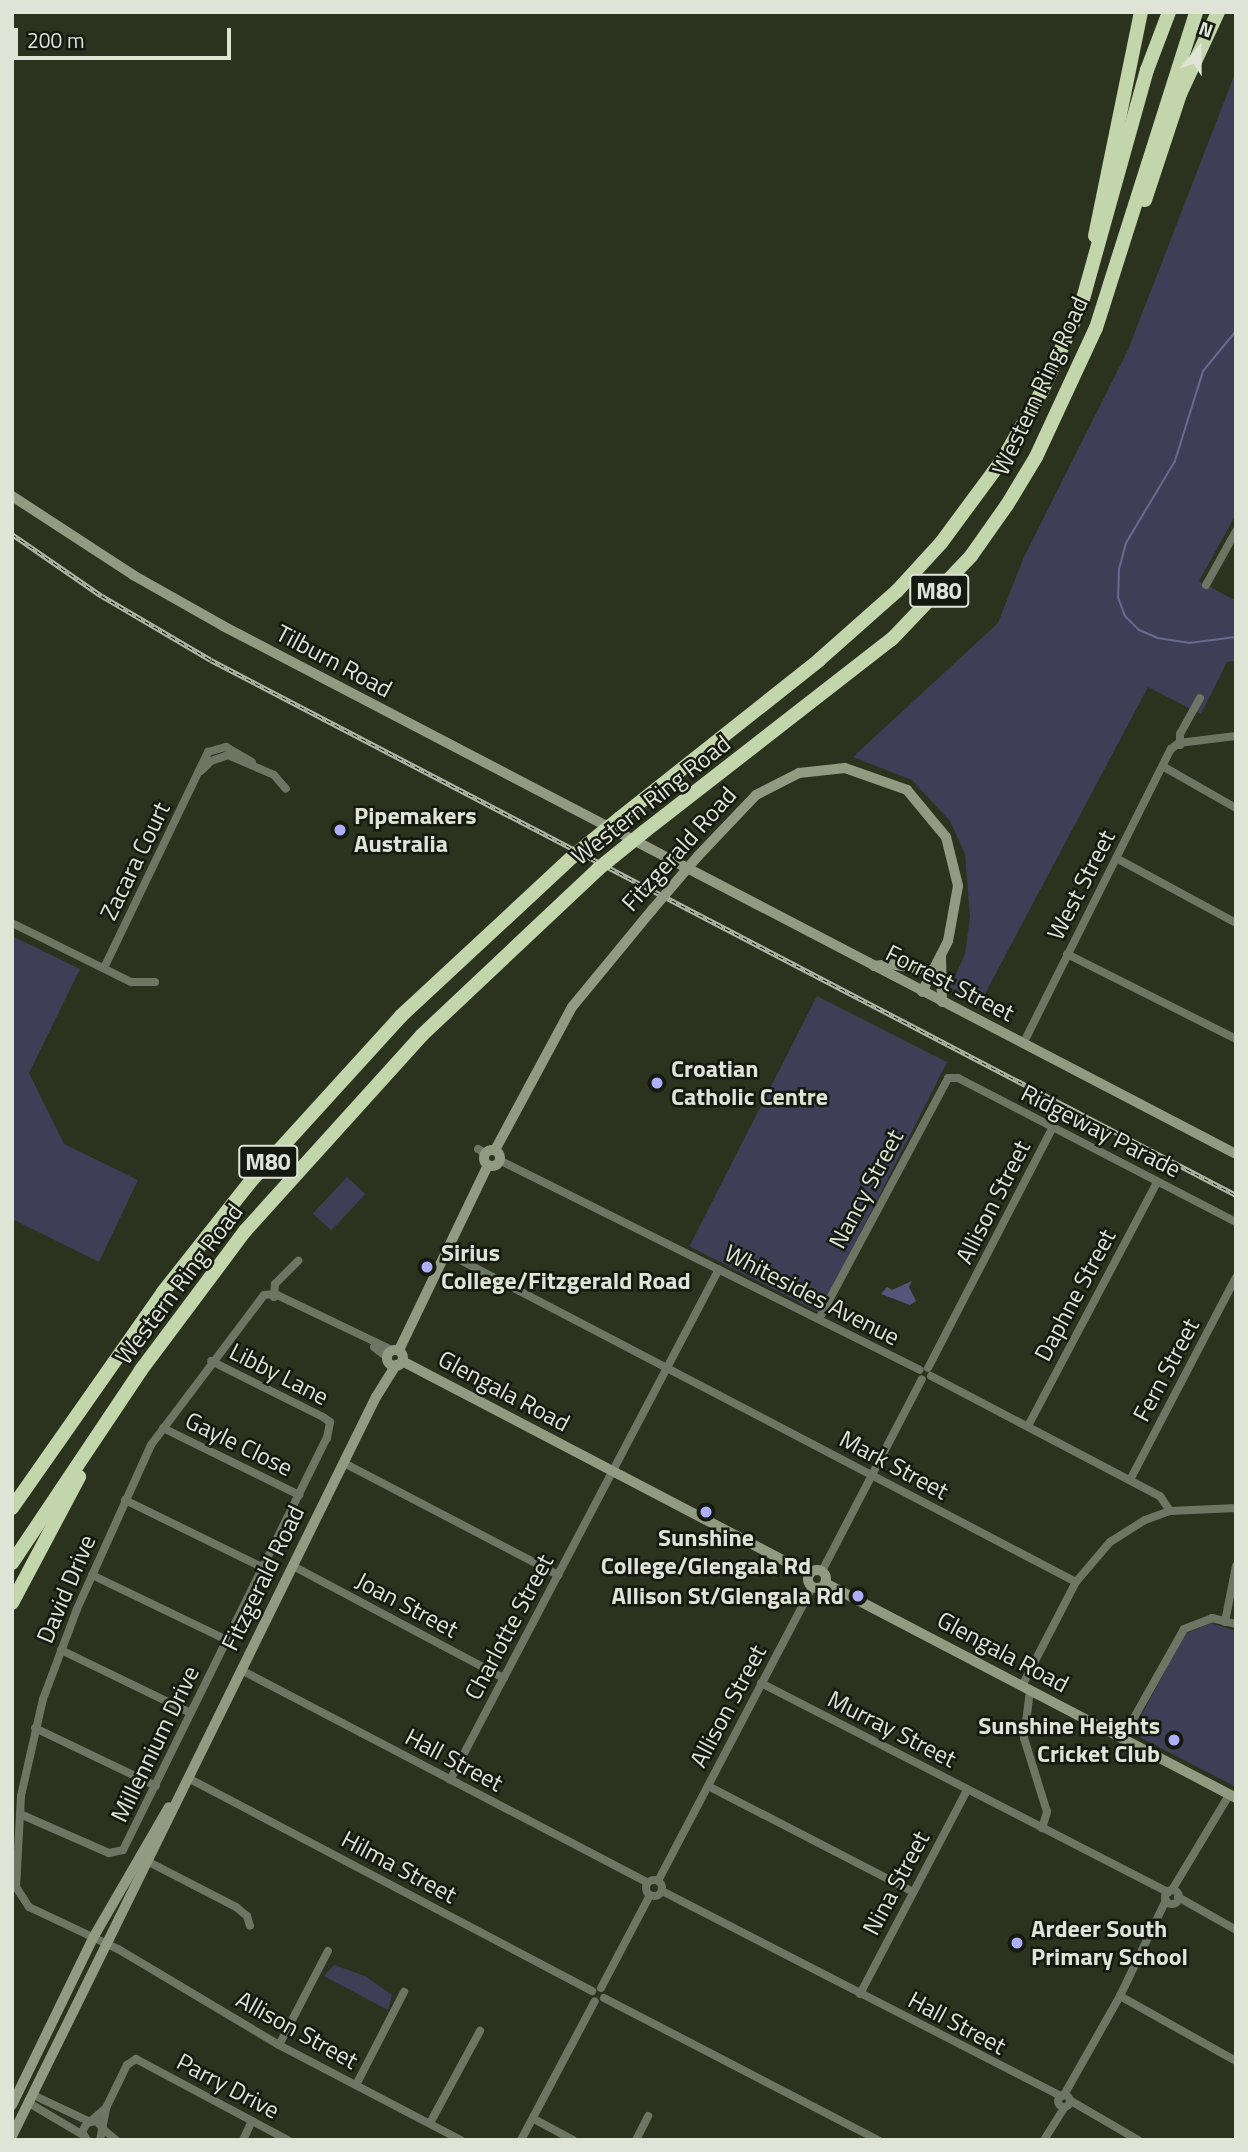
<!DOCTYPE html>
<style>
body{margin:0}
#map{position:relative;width:1248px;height:2152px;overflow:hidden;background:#2b331e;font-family:"Titillium Web",sans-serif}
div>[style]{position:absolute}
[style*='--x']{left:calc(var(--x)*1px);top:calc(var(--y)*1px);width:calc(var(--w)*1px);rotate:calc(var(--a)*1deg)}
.green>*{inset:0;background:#3e3f56;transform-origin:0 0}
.forest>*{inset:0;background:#54557a}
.stream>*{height:2px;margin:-1px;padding:0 1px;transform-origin:1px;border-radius:1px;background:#686a90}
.street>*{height:8px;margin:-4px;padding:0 4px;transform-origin:4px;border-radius:4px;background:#6d7564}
.street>.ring{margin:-4px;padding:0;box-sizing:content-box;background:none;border:8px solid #6d7564;border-radius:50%}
.secondary>*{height:10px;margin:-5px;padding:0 5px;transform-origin:5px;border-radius:5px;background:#909b81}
.secondary>.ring{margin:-5px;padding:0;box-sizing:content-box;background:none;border:10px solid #909b81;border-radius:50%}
.highway>*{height:14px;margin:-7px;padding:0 7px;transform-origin:7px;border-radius:7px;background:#c3d5ab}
.rail>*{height:4.5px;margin-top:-2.25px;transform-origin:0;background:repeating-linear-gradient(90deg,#151910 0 5px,#b2b8a9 0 10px);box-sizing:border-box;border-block:2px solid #b2b8a9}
.secondary-bridge>*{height:10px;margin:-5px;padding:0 5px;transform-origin:5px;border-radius:5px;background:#909b81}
.highway-bridge>*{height:14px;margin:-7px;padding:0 7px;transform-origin:7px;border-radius:7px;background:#c3d5ab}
.dots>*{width:19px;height:19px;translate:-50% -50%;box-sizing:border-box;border:4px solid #151910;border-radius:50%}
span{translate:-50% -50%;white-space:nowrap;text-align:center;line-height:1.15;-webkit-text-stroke:5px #151910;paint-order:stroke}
.shield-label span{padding:2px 5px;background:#151910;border:2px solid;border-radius:5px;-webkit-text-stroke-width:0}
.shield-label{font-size:23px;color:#dfe4d7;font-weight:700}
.street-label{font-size:24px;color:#dfe4d7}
.poi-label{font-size:24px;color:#dfe4d7;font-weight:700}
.left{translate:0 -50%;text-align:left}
.right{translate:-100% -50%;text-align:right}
.frame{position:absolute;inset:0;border:14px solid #dfe4d7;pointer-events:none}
.north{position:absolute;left:1164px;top:14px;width:70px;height:70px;-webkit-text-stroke:5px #151910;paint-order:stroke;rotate:20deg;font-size:19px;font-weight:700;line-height:28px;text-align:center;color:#dfe4d7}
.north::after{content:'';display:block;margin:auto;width:24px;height:32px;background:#dfe4d7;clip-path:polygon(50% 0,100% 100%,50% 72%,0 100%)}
.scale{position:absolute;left:14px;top:28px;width:217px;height:32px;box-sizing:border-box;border:4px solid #dfe4d7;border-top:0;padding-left:9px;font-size:21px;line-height:24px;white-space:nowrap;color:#dfe4d7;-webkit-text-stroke:5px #151910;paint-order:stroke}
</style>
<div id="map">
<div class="green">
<i style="clip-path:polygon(1236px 71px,1236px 514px,1199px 581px,1236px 601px,1236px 661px,1227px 662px,1201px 714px,1148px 687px,980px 1003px,950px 988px,965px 954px,970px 917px,965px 854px,950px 821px,912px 780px,853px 757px,998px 623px,1024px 557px,1128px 350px)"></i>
<i style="clip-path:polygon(12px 936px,80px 969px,29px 1073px,64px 1144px,138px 1180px,99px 1262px,12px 1219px)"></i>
<i style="left:817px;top:996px;width:146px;height:281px;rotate:27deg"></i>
<i style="left:347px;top:1177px;width:25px;height:50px;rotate:43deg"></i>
<i style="clip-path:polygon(1211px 1623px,1236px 1631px,1236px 1787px,1132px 1733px,1185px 1634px)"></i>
<i style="clip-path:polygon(334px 1965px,365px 1976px,392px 1995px,388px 2010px,324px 1976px)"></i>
</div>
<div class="forest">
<i style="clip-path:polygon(912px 1281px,909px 1287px,916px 1301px,910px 1305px,881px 1294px,887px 1287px,892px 1290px)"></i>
</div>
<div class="stream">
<i style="--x:1236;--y:331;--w:52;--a:129.5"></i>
<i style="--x:1203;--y:371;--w:94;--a:107.3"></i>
<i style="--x:1175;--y:461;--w:96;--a:120.9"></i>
<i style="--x:1126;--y:543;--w:28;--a:105"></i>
<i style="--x:1119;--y:570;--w:27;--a:92"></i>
<i style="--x:1118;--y:597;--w:20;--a:70"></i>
<i style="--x:1125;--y:616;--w:20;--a:45"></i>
<i style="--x:1139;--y:630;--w:21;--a:23"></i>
<i style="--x:1158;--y:638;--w:31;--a:9"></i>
<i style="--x:1189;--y:643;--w:47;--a:-7.3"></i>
</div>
<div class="street">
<i style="--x:1206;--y:585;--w:62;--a:-60.9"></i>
<i style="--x:1180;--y:745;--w:11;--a:-90"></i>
<i style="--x:1180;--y:734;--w:41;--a:-60.9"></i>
<i style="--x:1164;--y:767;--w:83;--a:29.7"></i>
<i style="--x:201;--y:771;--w:14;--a:-45"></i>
<i style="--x:211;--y:761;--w:18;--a:-19"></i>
<i style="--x:228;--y:755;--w:50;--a:23.5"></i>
<i style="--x:274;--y:775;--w:18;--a:49"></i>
<i style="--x:1116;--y:858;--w:136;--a:28.4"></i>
<i style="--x:12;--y:923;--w:133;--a:26.4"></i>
<i style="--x:131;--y:982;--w:24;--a:0"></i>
<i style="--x:1067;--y:954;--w:189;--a:26.7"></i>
<i style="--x:104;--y:968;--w:240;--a:-64.3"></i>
<i style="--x:208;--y:752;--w:19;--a:-16"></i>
<i style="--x:226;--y:747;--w:30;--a:30"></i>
<i style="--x:1023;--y:1044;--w:330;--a:-63.4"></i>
<i style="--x:1171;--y:749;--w:10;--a:-37"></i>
<i style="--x:1179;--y:743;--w:57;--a:-7"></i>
<i style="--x:478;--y:1149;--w:8;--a:30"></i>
<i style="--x:499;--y:1160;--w:470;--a:26.5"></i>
<i style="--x:445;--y:1252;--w:712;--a:27.61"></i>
<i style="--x:274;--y:1297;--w:13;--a:-86"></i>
<i style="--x:275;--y:1284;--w:33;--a:-45"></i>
<i style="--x:819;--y:1319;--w:273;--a:-61.8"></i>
<i style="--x:948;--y:1078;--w:10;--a:0"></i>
<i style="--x:958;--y:1078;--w:313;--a:27.4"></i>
<i style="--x:374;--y:1347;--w:16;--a:38"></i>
<i style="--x:392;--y:1350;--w:130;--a:-154.4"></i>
<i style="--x:275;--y:1294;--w:11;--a:175"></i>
<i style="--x:264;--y:1295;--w:188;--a:127"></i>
<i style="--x:151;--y:1445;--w:180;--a:114.3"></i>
<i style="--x:77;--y:1609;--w:96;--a:110.7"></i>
<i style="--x:43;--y:1699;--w:99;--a:102.8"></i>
<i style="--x:21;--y:1796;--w:91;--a:93.1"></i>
<i style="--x:16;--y:1887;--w:24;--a:57"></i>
<i style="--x:29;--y:1907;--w:98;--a:25.3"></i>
<i style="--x:118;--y:1949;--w:187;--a:30.8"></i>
<i style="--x:279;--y:2045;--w:205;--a:27.6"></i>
<i style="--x:928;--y:1368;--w:271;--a:-62.6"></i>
<i style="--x:931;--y:1376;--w:259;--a:27.7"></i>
<i style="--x:1160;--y:1496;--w:18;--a:56"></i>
<i style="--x:1028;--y:1426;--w:276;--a:-62.1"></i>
<i style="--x:163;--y:1428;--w:152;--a:26.2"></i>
<i style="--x:344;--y:1463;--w:242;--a:27.6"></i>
<i style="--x:1130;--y:1480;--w:229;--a:-62.4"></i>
<i style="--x:125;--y:1500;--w:155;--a:26.1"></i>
<i style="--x:293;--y:1566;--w:239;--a:28"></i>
<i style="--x:822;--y:1571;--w:216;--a:-62.5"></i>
<i style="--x:92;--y:1575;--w:150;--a:25.7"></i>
<i style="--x:1225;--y:1622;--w:57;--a:-78.9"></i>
<i style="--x:61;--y:1650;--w:144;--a:25.9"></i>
<i style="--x:241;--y:1670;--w:459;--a:27.6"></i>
<i style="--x:761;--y:1683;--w:458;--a:27.2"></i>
<i style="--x:1022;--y:1686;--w:117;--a:-62.6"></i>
<i style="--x:1076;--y:1582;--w:52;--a:-49.6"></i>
<i style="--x:1110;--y:1542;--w:41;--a:-32.2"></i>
<i style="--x:1145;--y:1520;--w:27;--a:-20"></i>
<i style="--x:1170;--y:1511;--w:66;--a:-2.6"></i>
<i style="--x:1030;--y:1690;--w:48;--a:97.1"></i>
<i style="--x:1024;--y:1738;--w:77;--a:72.7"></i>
<i style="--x:1047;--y:1812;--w:17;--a:107"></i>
<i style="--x:35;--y:1728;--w:134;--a:25.6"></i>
<i style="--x:1122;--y:1739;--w:126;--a:-60.6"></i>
<i style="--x:1184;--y:1629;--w:30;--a:-21"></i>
<i style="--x:1212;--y:1618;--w:25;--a:14"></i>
<i style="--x:188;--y:1778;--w:457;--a:27.8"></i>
<i style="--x:450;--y:1780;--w:577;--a:-62.24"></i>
<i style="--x:708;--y:1786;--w:231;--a:27.3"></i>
<i style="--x:20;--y:1814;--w:97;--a:23.7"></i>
<i style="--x:109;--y:1853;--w:14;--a:-12"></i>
<i style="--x:123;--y:1850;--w:460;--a:-63.7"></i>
<i style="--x:327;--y:1438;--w:16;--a:-79"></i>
<i style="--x:330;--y:1422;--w:9;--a:-144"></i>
<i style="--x:323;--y:1417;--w:125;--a:-153.4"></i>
<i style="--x:143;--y:1859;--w:105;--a:27.3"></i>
<i style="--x:236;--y:1907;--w:14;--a:39"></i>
<i style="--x:247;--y:1916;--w:10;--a:73"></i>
<i class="ring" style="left:646px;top:1880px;width:8px;height:8px"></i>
<i style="--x:658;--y:1881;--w:333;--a:-62.3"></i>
<i style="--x:1172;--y:1890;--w:111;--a:-59"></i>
<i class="ring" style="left:1165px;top:1890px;width:6px;height:6px"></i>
<i style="--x:662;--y:1891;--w:449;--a:27.2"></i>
<i style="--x:1178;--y:1897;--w:67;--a:29.6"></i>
<i style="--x:601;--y:1988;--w:105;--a:-62.2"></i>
<i style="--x:860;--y:1994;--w:230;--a:-62.3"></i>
<i style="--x:1120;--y:1996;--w:133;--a:29.3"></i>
<i style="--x:604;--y:1998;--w:309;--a:27.4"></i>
<i style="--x:279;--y:2045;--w:106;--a:-62.5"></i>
<i style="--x:356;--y:2085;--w:105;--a:-62.7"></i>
<i class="ring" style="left:1058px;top:2095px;width:4px;height:4px"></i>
<i style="--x:33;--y:2095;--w:63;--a:25.3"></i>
<i style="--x:1064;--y:2095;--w:114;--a:-60.5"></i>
<i style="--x:1120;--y:1996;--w:106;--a:-64.4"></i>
<i style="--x:1071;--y:2101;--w:78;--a:30.2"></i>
<i style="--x:29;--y:2103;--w:63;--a:30.7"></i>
<i style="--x:534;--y:2119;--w:44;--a:28.3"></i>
<i style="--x:91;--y:2121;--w:20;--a:-41"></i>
<i style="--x:106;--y:2108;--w:48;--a:-64"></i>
<i style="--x:127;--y:2065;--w:11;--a:-34"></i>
<i style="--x:136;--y:2059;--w:172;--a:28.1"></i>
<i style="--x:430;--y:2123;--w:105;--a:-61.5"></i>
<i style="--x:104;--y:2130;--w:16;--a:40"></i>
<i style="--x:87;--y:2140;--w:9;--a:-122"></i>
<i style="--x:82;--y:2132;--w:10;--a:-61"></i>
<i style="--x:87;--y:2123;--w:9;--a:-13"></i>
<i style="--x:96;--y:2121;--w:10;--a:45"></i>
<i style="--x:100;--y:2140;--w:33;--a:-79"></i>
<i style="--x:243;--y:2140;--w:21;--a:-65"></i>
<i style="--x:521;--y:2140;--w:157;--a:-62"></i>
<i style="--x:636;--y:2140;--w:27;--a:-63"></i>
<i style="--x:1044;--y:2140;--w:38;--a:-58"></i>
</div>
<div class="secondary">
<i style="--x:12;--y:496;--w:145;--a:33.1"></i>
<i style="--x:133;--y:575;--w:103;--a:29.5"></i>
<i style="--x:223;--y:626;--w:1142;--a:27.53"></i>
<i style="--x:698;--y:856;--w:84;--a:-46.4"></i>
<i style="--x:756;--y:795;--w:48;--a:-27.1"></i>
<i style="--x:799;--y:773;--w:46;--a:-6.2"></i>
<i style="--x:845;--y:768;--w:66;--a:19.5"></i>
<i style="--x:907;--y:790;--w:61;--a:50.3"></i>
<i style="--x:946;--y:837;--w:50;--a:76.2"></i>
<i style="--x:958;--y:886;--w:56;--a:100.3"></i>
<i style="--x:948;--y:941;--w:57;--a:117"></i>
<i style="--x:941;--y:955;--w:47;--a:88.8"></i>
<i style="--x:874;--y:966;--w:16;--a:-7"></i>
<i style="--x:890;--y:964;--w:44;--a:9.2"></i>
<i style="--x:495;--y:1150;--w:162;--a:-61.7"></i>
<i style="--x:572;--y:1007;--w:126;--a:-50.5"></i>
<i class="ring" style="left:484px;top:1150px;width:6px;height:6px"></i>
<i style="--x:399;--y:1350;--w:205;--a:-64.3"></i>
<i class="ring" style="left:387px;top:1350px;width:6px;height:6px"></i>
<i style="--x:402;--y:1361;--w:460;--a:27.6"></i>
<i class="ring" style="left:808px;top:1570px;width:8px;height:8px"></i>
<i style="--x:825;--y:1583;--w:464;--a:27.6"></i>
<i style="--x:12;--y:2105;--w:186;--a:-64.1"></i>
<i style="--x:93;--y:1938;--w:151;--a:-59.9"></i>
<i style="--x:12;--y:2136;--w:824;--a:-63.78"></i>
<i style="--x:376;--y:1397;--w:38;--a:-58"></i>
</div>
<div class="highway">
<i style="--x:1145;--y:200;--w:112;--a:-71.7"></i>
<i style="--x:1180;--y:94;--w:90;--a:-65.1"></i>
<i style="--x:1095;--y:236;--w:229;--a:-78.4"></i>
<i style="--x:620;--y:818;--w:254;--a:-38.4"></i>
<i style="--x:819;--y:660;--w:104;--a:-41.5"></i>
<i style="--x:897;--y:591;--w:65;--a:-47.5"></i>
<i style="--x:941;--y:543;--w:104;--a:-53.6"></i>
<i style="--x:1003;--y:459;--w:78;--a:-60.2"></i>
<i style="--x:1042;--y:391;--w:94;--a:-65.4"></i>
<i style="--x:1081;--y:306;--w:245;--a:-74.4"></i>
<i style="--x:1147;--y:70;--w:62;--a:-69.2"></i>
<i style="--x:645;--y:831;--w:313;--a:-37.9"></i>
<i style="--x:892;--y:639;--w:115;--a:-46.4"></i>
<i style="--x:971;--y:556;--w:62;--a:-54.8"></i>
<i style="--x:1007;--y:505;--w:56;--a:-58.9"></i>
<i style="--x:1036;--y:457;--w:142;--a:-65.1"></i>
<i style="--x:1096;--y:328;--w:331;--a:-72.4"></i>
<i style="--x:12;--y:1508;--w:264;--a:-55"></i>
<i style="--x:163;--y:1292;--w:142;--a:-51.6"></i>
<i style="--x:251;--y:1181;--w:223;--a:-47.7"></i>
<i style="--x:401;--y:1016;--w:233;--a:-42.9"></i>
<i style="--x:12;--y:1563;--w:232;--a:-56.2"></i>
<i style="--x:141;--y:1370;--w:174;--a:-53.2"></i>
<i style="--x:245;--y:1231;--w:264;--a:-47.9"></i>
<i style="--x:422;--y:1035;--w:242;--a:-43.3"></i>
<i style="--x:12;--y:1603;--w:143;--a:-62"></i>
</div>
<div class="rail">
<i style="--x:12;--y:534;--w:109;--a:34.6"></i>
<i style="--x:102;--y:596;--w:126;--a:30.4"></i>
<i style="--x:211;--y:660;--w:1156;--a:27.56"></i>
</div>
<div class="secondary-bridge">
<i style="--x:652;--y:910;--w:71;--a:-49.6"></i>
</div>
<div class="highway-bridge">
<i style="--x:572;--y:857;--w:62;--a:-39.1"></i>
<i style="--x:598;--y:869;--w:60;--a:-39"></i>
</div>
<div class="dots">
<i style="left:340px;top:830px;background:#adaffb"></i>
<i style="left:657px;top:1083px;background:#adaffb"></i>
<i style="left:427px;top:1267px;background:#adaffb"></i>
<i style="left:706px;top:1512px;background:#adaffb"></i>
<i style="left:858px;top:1596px;background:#adaffb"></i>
<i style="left:1174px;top:1740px;background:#adaffb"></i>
<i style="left:1017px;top:1943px;background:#adaffb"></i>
</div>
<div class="shield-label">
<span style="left:939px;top:591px">M80</span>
<span style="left:268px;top:1162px">M80</span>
</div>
<div class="street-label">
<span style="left:1040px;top:386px;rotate:-65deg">Western Ring Road</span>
<span style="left:334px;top:661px;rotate:28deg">Tilburn Road</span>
<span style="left:651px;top:800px;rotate:-38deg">Western Ring Road</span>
<span style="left:679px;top:849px;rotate:-48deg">Fitzgerald Road</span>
<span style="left:135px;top:861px;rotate:-64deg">Zacara Court</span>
<span style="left:1081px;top:885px;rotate:-63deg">West Street</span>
<span style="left:950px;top:983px;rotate:27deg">Forrest Street</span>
<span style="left:1101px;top:1131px;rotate:27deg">Ridgeway Parade</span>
<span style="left:866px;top:1189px;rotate:-62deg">Nancy Street</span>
<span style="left:993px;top:1202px;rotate:-63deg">Allison Street</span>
<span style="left:179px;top:1284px;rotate:-53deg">Western Ring Road</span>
<span style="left:812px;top:1295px;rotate:27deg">Whitesides Avenue</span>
<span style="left:1075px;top:1295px;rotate:-62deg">Daphne Street</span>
<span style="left:1166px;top:1370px;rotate:-62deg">Fern Street</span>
<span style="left:279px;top:1374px;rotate:27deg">Libby Lane</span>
<span style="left:504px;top:1391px;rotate:28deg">Glengala Road</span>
<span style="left:239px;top:1444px;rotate:26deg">Gayle Close</span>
<span style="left:894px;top:1465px;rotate:28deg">Mark Street</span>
<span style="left:263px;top:1578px;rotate:-64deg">Fitzgerald Road</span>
<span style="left:66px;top:1589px;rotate:-67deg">David Drive</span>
<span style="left:407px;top:1605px;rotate:28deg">Joan Street</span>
<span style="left:509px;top:1627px;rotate:-62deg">Charlotte Street</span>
<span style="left:1003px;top:1652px;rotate:28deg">Glengala Road</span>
<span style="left:728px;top:1706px;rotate:-62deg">Allison Street</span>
<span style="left:892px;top:1729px;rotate:27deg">Murray Street</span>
<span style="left:155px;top:1744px;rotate:-64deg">Millennium Drive</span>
<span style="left:454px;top:1760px;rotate:28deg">Hall Street</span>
<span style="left:399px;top:1867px;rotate:28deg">Hilma Street</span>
<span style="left:896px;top:1883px;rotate:-62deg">Nina Street</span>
<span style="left:957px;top:2023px;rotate:28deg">Hall Street</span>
<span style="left:297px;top:2030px;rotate:29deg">Allison Street</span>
<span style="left:228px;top:2086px;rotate:28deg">Parry Drive</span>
</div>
<div class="poi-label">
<span class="left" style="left:354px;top:830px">Pipemakers<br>Australia</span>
<span class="left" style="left:671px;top:1083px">Croatian<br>Catholic Centre</span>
<span class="left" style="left:441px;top:1267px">Sirius<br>College/Fitzgerald Road</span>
<span style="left:706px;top:1552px">Sunshine<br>College/Glengala Rd</span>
<span class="right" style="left:844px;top:1596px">Allison St/Glengala Rd</span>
<span class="right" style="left:1160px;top:1740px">Sunshine Heights<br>Cricket Club</span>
<span class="left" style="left:1031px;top:1943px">Ardeer South<br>Primary School</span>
</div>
<div class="frame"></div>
<div class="north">N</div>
<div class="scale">200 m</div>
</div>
